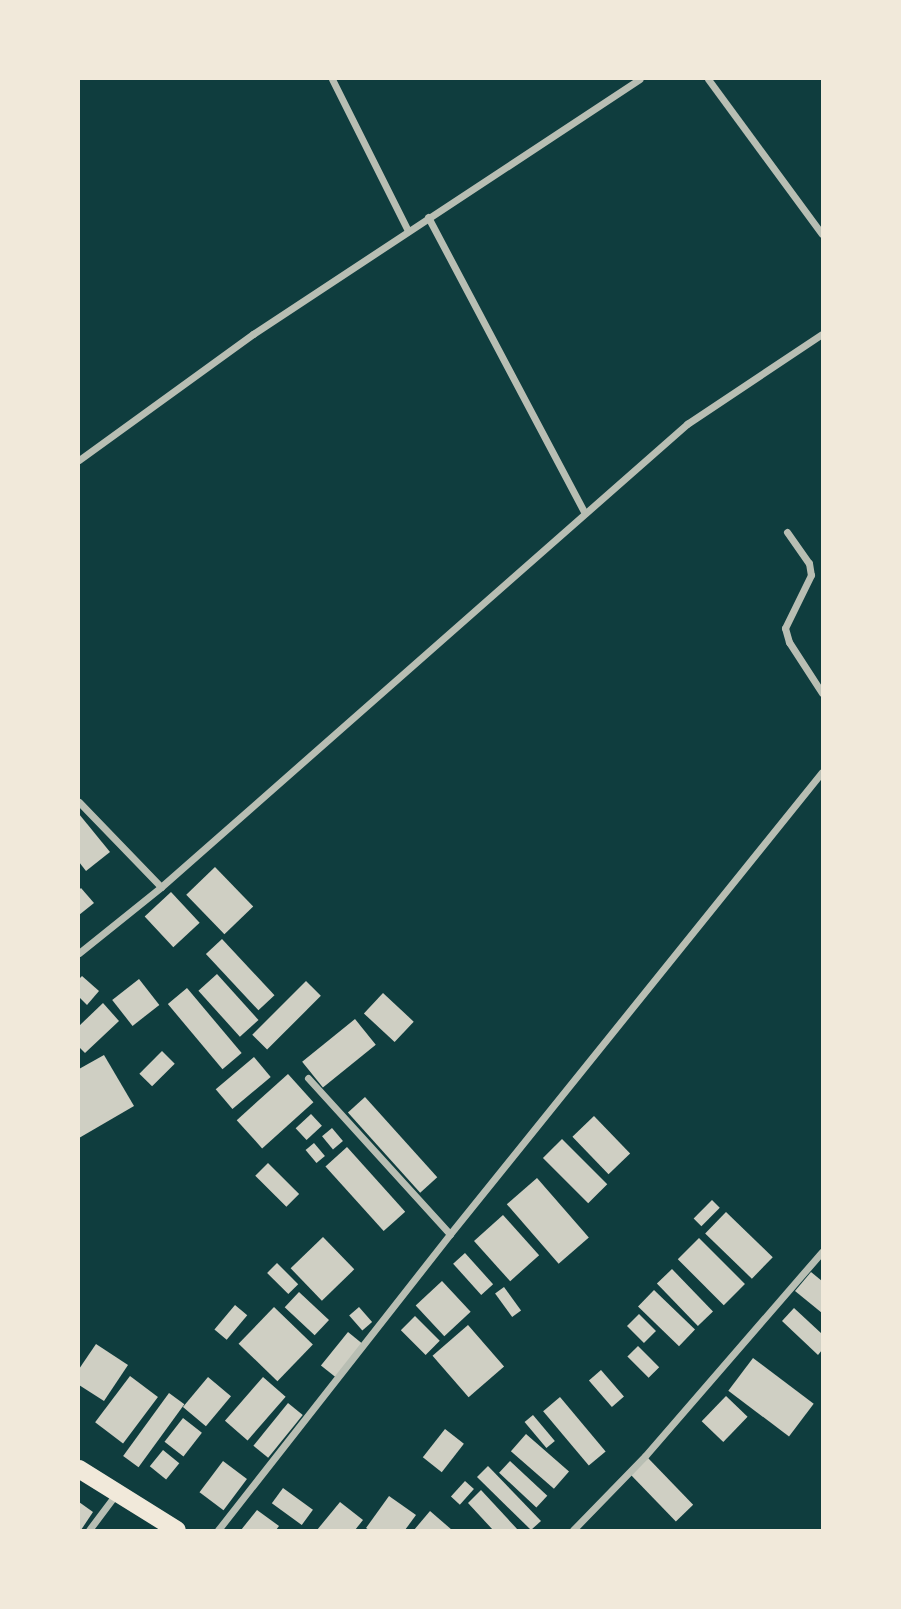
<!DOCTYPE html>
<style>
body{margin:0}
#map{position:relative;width:901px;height:1609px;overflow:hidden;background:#0f3d3e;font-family:Jost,sans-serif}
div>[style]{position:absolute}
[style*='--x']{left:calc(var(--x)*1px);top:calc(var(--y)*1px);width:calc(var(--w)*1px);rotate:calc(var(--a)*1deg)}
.building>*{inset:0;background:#cfcfc3;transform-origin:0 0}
.minor>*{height:7px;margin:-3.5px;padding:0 3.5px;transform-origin:3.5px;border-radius:3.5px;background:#b8beb3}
.primary>*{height:18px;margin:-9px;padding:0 9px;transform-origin:9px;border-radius:9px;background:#f1e9da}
span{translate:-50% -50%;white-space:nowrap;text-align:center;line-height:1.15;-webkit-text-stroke:7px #f1e9da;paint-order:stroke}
.frame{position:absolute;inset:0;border:80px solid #f1e9da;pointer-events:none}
</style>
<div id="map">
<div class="building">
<i style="clip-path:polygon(79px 814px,110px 852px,86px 871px,79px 862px)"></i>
<i style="left:215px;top:867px;width:55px;height:40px;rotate:46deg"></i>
<i style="clip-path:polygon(81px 888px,94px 903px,79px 915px,79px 890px)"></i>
<i style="left:171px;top:892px;width:42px;height:36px;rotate:47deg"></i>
<i style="left:222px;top:939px;width:77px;height:22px;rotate:47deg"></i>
<i style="left:217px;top:974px;width:62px;height:25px;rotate:48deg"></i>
<i style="clip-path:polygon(82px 976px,99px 991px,87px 1005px,79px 997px,79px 979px)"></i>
<i style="left:139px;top:979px;width:33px;height:34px;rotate:52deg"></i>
<i style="left:306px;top:981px;width:21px;height:76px;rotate:45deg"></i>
<i style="left:187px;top:988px;width:85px;height:25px;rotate:50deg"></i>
<i style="left:383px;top:993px;width:42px;height:28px;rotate:43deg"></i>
<i style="clip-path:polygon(103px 1003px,119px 1021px,85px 1053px,79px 1047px,79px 1026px)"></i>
<i style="left:355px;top:1019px;width:33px;height:68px;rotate:51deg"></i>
<i style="left:162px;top:1051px;width:18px;height:32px;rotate:45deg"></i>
<i style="clip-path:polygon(104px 1055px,134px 1106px,79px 1138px,79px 1069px)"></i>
<i style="left:254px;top:1057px;width:26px;height:50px;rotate:50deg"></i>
<i style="left:288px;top:1074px;width:38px;height:69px;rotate:48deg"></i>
<i style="left:365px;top:1097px;width:108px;height:23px;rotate:48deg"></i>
<i style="left:311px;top:1114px;width:16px;height:21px;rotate:47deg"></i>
<i style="left:594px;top:1116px;width:52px;height:30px;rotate:46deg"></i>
<i style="left:332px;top:1128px;width:17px;height:13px;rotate:50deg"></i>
<i style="left:562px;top:1139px;width:64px;height:27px;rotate:45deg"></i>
<i style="left:314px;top:1143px;width:17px;height:11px;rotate:50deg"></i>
<i style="left:347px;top:1147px;width:87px;height:29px;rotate:48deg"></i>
<i style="left:268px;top:1163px;width:44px;height:18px;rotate:45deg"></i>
<i style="left:537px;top:1178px;width:79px;height:40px;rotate:49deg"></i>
<i style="left:712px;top:1200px;width:11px;height:26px;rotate:45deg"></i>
<i style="left:726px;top:1212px;width:65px;height:30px;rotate:44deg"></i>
<i style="left:503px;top:1215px;width:54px;height:39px;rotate:48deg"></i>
<i style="left:323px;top:1237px;width:45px;height:45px;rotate:46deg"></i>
<i style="left:699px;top:1238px;width:65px;height:30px;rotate:45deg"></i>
<i style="left:465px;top:1253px;width:42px;height:16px;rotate:48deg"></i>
<i style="left:277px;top:1263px;width:30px;height:14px;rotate:45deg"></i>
<i style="left:672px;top:1269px;width:59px;height:21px;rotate:46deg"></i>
<i style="clip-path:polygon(811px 1272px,822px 1281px,822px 1313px,795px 1291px)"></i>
<i style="left:442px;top:1281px;width:42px;height:36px;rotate:47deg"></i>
<i style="left:504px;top:1287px;width:29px;height:11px;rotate:54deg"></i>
<i style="left:654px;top:1290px;width:57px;height:23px;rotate:44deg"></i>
<i style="left:299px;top:1292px;width:41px;height:21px;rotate:43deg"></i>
<i style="left:235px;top:1305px;width:16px;height:32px;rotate:40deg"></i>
<i style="left:274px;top:1307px;width:54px;height:51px;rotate:44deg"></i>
<i style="left:359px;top:1307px;width:20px;height:13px;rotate:49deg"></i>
<i style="clip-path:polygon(794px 1308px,822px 1334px,822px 1350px,818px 1355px,782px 1321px)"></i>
<i style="left:639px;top:1314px;width:24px;height:17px;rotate:45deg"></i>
<i style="left:415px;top:1316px;width:35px;height:20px;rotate:45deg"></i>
<i style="left:468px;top:1325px;width:55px;height:47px;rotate:49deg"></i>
<i style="left:348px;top:1332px;width:19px;height:43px;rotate:39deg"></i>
<i style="clip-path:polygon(96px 1344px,128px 1365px,104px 1401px,79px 1385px,79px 1369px)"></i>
<i style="left:638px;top:1346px;width:30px;height:15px;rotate:45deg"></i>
<i style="left:753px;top:1358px;width:76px;height:41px;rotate:37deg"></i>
<i style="left:601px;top:1370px;width:35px;height:16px;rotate:49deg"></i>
<i style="left:130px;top:1376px;width:35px;height:58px;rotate:37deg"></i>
<i style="left:208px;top:1377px;width:30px;height:39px;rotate:40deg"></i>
<i style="left:263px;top:1377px;width:30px;height:58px;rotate:41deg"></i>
<i style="left:169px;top:1393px;width:19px;height:78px;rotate:36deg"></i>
<i style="left:726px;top:1396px;width:30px;height:35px;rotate:44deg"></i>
<i style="left:560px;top:1397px;width:71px;height:22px;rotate:50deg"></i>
<i style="left:288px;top:1403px;width:19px;height:55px;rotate:39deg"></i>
<i style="left:533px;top:1415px;width:34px;height:11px;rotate:50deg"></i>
<i style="left:183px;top:1418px;width:24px;height:30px;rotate:38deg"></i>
<i style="left:445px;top:1429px;width:24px;height:36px;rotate:38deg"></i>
<i style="left:526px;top:1434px;width:57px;height:23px;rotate:41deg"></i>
<i style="left:163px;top:1450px;width:21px;height:21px;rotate:39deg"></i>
<i style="left:648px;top:1458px;width:65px;height:24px;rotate:46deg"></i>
<i style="left:223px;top:1461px;width:30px;height:39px;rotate:37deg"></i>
<i style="left:510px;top:1461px;width:51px;height:16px;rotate:43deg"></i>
<i style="clip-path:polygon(488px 1466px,541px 1521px,531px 1530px,477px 1477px)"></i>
<i style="left:465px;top:1481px;width:12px;height:21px;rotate:42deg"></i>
<i style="left:283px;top:1488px;width:37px;height:19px;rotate:36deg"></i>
<i style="clip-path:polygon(481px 1490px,518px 1530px,493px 1530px,468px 1503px)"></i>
<i style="clip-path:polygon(389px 1496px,416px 1515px,405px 1530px,369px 1530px,366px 1528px)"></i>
<i style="clip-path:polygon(79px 1502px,93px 1512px,81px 1530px,79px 1530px)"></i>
<i style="clip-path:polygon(340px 1502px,363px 1520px,355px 1530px,317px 1530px)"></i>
<i style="clip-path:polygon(257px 1510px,279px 1526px,276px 1530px,241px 1530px)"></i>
<i style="clip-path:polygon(430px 1511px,452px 1530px,414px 1530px)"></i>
</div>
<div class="minor">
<i style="--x:332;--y:79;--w:170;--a:63.4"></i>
<i style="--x:708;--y:79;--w:192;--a:53.7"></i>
<i style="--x:428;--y:217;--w:335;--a:62.1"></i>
<i style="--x:79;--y:460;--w:215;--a:-35.9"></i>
<i style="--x:253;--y:334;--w:463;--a:-33.4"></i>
<i style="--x:787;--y:532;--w:38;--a:55"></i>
<i style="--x:809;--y:563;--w:12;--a:81"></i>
<i style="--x:811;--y:575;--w:59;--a:116.1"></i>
<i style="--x:785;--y:628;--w:15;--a:74"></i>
<i style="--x:789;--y:642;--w:61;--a:57.1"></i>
<i style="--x:79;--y:802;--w:118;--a:46"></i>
<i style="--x:79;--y:953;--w:105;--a:-38.8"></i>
<i style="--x:161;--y:887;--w:701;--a:-41.36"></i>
<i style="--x:687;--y:424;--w:162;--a:-33.7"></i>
<i style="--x:308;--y:1078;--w:211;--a:47.7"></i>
<i style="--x:89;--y:1530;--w:45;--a:-53.1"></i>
<i style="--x:218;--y:1530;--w:376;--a:-51.9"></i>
<i style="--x:450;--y:1234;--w:593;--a:-51.16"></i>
<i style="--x:573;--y:1530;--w:103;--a:-45.8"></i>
<i style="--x:645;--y:1456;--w:270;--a:-49.1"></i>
</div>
<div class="primary">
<i style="--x:79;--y:1469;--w:115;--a:31.9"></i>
</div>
<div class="frame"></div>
</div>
